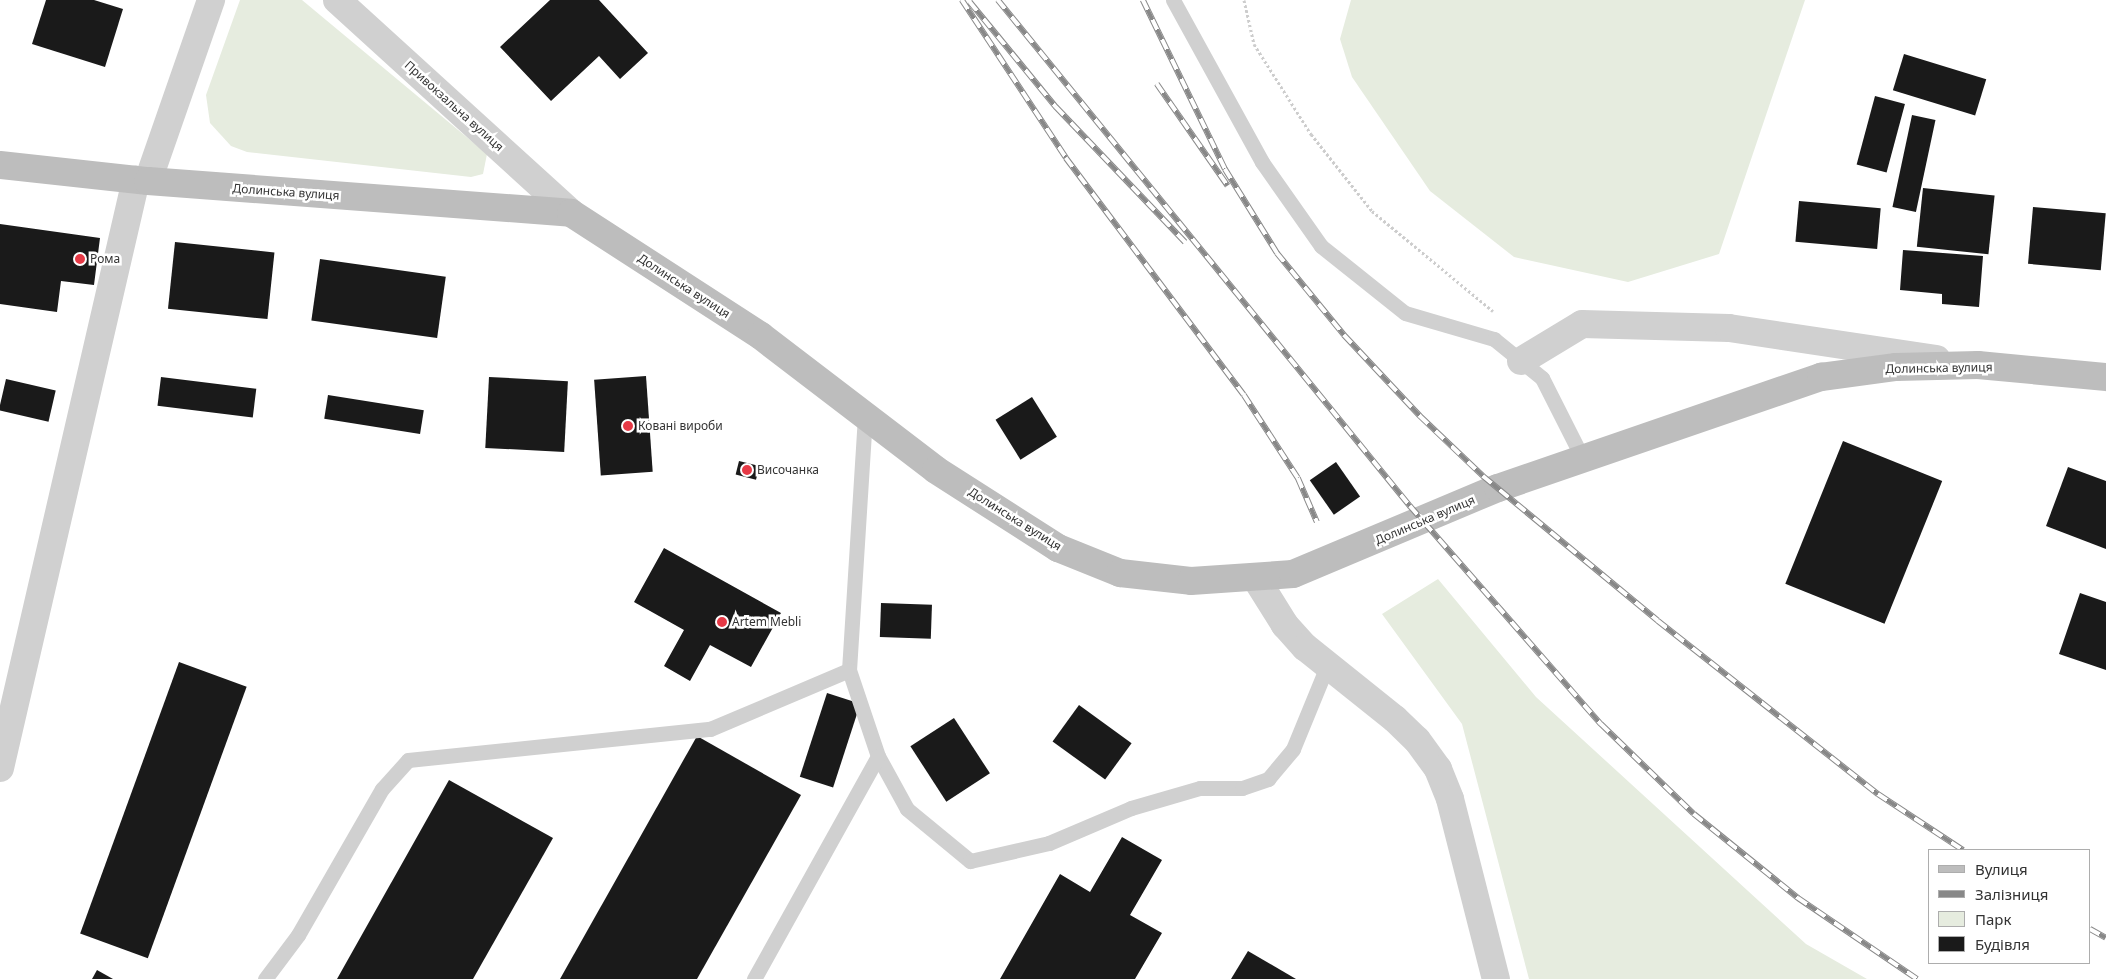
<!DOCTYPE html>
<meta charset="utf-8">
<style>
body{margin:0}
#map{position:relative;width:2106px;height:979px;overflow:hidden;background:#fff;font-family:"Noto Sans",sans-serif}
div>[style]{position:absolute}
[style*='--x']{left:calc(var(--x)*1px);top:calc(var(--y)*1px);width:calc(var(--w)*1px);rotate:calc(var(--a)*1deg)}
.green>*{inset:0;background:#e6ecdf}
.building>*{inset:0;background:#1a1a1a;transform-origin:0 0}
.path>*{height:3px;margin-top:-1.5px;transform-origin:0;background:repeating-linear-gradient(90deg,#cdcdcd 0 2.5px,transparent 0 5px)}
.lane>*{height:15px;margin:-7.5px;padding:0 7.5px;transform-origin:7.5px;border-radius:7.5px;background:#d0d0d0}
.street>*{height:28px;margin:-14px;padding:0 14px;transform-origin:14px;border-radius:14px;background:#d0d0d0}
.secondary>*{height:28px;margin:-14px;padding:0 14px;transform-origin:14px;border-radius:14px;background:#bdbdbd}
.rail>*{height:5.5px;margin-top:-2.75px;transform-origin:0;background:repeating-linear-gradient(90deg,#fff 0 11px,#888 0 22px);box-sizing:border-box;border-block:1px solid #888}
.dots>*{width:14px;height:14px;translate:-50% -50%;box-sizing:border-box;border:2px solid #fff;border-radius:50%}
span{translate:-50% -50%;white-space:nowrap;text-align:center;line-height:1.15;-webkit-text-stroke:5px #fff;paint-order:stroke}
.street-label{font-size:12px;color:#333}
.poi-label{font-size:12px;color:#333}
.left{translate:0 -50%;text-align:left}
.legend{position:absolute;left:1928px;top:849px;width:162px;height:115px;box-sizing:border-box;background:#fff;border:1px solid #adadad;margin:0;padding:6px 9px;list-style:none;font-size:15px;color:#333}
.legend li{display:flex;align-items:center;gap:10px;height:25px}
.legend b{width:25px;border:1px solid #adadad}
</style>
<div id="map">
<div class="green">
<i style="clip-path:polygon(240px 0,302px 0,487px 154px,483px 174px,471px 177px,247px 152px,231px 146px,210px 123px,206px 95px)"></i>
<i style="clip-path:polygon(1351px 0,1805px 0,1719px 254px,1628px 282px,1514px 257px,1430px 191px,1352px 77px,1340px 39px)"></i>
<i style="clip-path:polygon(1438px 579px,1536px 697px,1806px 944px,1867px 979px,1529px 979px,1462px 724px,1382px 614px)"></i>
</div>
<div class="building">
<i style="clip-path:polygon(46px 0,94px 0,123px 9px,105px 67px,32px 44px)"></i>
<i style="clip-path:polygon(550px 0,599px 0,648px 53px,620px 79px,599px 56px,551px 101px,500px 47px)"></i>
<i style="left:1904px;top:54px;width:86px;height:38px;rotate:17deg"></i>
<i style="left:1875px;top:96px;width:31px;height:71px;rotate:15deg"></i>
<i style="left:1912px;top:115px;width:24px;height:94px;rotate:12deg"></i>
<i style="left:1923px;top:188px;width:72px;height:59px;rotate:6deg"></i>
<i style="left:1799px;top:201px;width:82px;height:41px;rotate:5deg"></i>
<i style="left:2033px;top:207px;width:73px;height:57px;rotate:5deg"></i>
<i style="clip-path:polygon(0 224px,100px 238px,94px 285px,61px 281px,57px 312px,0 304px)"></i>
<i style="left:175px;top:242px;width:100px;height:67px;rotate:6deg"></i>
<i style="clip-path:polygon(1903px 250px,1983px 256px,1979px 307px,1942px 304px,1942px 294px,1900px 290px)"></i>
<i style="left:320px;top:259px;width:127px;height:62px;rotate:8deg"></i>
<i style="left:646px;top:376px;width:96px;height:52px;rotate:86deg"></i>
<i style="left:161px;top:377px;width:96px;height:29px;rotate:7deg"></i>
<i style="left:489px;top:377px;width:79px;height:71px;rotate:3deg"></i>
<i style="left:6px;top:379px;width:51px;height:32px;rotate:13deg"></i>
<i style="left:328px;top:395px;width:97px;height:24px;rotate:9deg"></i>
<i style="left:1032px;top:397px;width:47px;height:43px;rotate:58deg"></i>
<i style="left:1843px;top:441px;width:107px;height:154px;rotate:22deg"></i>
<i style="left:739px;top:461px;width:21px;height:14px;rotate:14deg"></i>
<i style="left:1336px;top:462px;width:42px;height:32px;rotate:55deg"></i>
<i style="clip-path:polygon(2068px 467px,2106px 481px,2106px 549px,2046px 526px)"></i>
<i style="clip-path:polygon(664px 548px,781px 613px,751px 667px,710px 645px,690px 681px,664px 666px,684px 630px,634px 602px)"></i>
<i style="clip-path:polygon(2080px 593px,2106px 602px,2106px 670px,2059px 654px)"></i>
<i style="left:881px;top:603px;width:51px;height:34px;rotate:2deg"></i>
<i style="left:179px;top:662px;width:72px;height:289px;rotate:20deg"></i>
<i style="left:827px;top:693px;width:35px;height:88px;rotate:18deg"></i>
<i style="left:1079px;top:705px;width:65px;height:45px;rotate:36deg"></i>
<i style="left:954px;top:718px;width:66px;height:52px;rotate:57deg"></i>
<i style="clip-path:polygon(697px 736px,801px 795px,697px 979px,560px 979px)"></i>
<i style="clip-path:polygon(449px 780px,553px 838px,473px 979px,337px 979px)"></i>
<i style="clip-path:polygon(1122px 837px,1162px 860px,1130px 915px,1162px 933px,1135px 979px,1000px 979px,1060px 874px,1090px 892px)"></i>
<i style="clip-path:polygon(1248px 951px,1296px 979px,1231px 979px)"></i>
<i style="clip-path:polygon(97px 970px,113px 979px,92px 979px)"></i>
</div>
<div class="path">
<i style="--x:1244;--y:0;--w:45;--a:77.2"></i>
<i style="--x:1254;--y:44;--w:107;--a:57.7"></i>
<i style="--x:1311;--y:134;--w:98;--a:51.6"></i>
<i style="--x:1372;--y:211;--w:157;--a:39.6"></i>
</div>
<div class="lane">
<i style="--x:1173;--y:0;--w:185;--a:61.2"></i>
<i style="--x:1262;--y:162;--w:103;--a:54.9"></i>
<i style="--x:1321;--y:246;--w:107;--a:38.6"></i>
<i style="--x:1405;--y:313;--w:93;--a:16.3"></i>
<i style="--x:1494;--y:339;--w:62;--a:39.1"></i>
<i style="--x:1542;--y:378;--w:91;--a:63.2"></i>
<i style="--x:865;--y:416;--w:255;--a:93.6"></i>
<i style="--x:849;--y:670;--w:91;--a:71.4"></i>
<i style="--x:878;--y:756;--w:60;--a:61.3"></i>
<i style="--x:907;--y:809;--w:82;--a:39.5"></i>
<i style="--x:970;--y:861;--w:81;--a:-12.8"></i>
<i style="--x:1049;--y:843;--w:89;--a:-23.1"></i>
<i style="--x:1131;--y:808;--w:72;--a:-16.2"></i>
<i style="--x:1200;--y:788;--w:42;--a:0"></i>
<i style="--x:1242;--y:788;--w:28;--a:-19"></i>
<i style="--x:1268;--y:779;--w:39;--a:-50"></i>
<i style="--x:1293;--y:749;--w:90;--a:-67.7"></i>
<i style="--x:265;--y:979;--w:55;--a:-53.1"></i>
<i style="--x:298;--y:935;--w:168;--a:-60.1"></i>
<i style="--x:382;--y:789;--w:39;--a:-48"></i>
<i style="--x:408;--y:760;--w:304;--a:-5.9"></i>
<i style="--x:710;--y:729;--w:151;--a:-23"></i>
<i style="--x:754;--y:979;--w:255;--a:-60.9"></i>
</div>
<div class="street">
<i style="--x:337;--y:0;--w:316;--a:42.3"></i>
<i style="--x:148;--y:181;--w:192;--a:-70.8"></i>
<i style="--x:1521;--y:361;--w:71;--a:-31.2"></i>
<i style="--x:1582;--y:324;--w:147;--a:1.6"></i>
<i style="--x:1729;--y:328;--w:210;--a:8.5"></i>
<i style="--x:1255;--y:577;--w:57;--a:58"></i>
<i style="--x:1285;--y:625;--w:30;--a:48"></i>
<i style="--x:1305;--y:647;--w:115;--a:38.7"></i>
<i style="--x:1395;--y:719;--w:30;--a:44"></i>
<i style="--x:1417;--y:740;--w:36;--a:54"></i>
<i style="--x:1438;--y:769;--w:32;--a:68"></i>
<i style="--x:1450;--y:799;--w:186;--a:75.7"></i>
<i style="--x:0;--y:768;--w:604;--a:-76.98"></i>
</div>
<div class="secondary">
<i style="--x:0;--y:165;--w:149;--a:6.2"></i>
<i style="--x:148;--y:181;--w:424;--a:4.3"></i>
<i style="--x:571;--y:213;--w:226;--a:32.9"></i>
<i style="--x:761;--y:336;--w:220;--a:37.4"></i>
<i style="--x:936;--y:470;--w:145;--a:32.6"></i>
<i style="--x:1058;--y:548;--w:67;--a:22"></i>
<i style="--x:1120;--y:573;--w:71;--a:6.4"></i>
<i style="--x:1191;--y:581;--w:102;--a:-3.9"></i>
<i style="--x:1293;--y:574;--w:222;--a:-22.8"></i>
<i style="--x:1498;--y:488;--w:342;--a:-19"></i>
<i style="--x:1821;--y:377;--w:76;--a:-7.6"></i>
<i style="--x:1896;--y:367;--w:82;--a:-1.4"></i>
<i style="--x:1978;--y:365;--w:129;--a:5.4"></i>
</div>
<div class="rail">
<i style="--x:962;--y:0;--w:189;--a:56.6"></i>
<i style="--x:1066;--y:158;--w:296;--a:53.1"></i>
<i style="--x:1244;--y:395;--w:99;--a:57"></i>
<i style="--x:1298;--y:478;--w:48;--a:66.6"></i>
<i style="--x:998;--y:0;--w:653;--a:50.85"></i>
<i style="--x:1410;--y:506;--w:290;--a:48.8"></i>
<i style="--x:1601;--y:724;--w:129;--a:44.1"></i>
<i style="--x:1694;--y:814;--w:134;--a:38.9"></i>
<i style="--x:1798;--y:898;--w:144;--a:34.2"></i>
<i style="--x:1143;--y:0;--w:188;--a:64.1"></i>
<i style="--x:1225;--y:169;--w:99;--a:58.2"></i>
<i style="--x:1277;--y:253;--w:106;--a:50.7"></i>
<i style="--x:1344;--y:335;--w:111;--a:46.8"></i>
<i style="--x:1420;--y:416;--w:87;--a:43.6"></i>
<i style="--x:1483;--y:476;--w:227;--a:39.6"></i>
<i style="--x:1658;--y:621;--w:280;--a:38.2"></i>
<i style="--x:1878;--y:794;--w:102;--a:33.4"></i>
<i style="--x:970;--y:2;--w:136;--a:50.7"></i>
<i style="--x:1056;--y:107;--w:187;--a:46.3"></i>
<i style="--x:1157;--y:84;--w:124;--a:55.2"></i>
<i style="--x:2090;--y:929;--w:18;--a:29"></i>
</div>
<div class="dots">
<i style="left:80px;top:259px;background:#e63946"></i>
<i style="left:628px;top:426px;background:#e63946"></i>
<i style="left:747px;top:470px;background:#e63946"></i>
<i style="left:722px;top:622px;background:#e63946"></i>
</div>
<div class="street-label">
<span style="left:454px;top:106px;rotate:42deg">Привокзальна вулиця</span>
<span style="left:286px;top:192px;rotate:4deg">Долинська вулиця</span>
<span style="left:684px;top:286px;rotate:33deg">Долинська вулиця</span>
<span style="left:1939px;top:368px;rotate:-1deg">Долинська вулиця</span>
<span style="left:1015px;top:519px;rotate:32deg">Долинська вулиця</span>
<span style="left:1425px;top:520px;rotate:-23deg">Долинська вулиця</span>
</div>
<div class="poi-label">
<span class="left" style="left:90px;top:259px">Рома</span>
<span class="left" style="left:638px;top:426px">Ковані вироби</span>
<span class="left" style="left:757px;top:470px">Височанка</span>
<span class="left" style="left:732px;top:622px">Artem Mebli</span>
</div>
<ul class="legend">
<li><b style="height:6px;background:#bdbdbd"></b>Вулиця</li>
<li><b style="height:6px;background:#888"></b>Залізниця</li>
<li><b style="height:14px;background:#e6ecdf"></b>Парк</li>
<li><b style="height:14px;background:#1a1a1a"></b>Будівля</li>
</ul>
</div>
